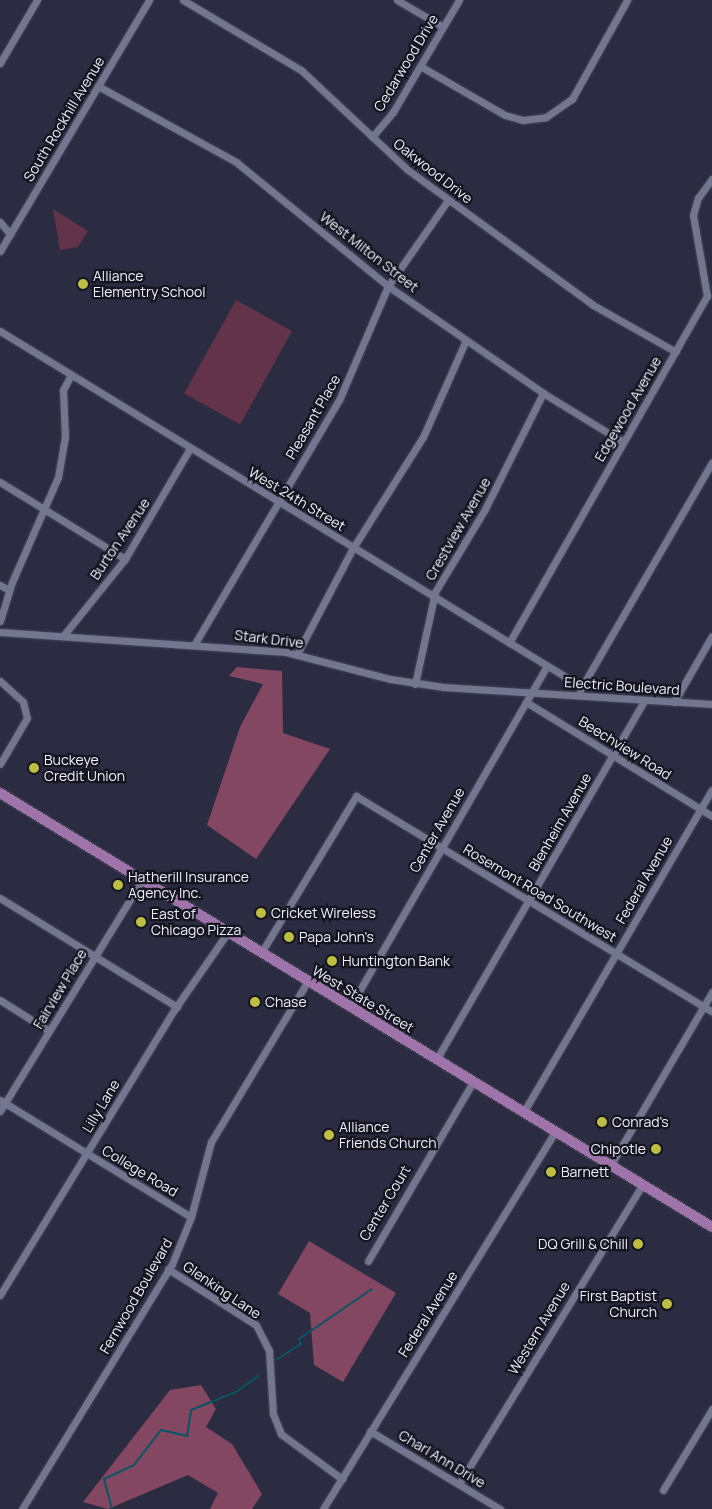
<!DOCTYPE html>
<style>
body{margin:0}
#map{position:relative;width:712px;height:1509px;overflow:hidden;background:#2b2b41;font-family:Manrope,sans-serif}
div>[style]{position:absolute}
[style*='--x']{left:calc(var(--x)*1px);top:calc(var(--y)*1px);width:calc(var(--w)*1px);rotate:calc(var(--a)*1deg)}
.green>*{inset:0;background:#633449;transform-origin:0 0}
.forest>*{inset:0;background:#834762}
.stream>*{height:2px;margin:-1px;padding:0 1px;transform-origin:1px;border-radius:1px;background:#075562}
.roads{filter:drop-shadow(0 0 1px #48485b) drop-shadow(0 0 1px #48485b)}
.minor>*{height:7px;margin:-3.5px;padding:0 3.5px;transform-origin:3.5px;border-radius:3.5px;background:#74758f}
.highway>*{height:10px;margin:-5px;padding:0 5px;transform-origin:5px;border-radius:5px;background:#9e74ab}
.dots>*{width:14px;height:14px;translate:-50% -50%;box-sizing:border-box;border:2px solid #14151f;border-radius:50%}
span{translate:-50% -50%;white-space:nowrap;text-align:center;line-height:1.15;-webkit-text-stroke:4.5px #14151f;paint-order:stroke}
.street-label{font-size:14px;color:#eff0ff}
.poi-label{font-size:14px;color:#eff0ff}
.left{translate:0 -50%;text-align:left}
.right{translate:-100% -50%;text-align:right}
</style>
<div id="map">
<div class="green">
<i style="clip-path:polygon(53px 209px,88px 231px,78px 247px,60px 250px)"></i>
<i style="left:236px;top:300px;width:64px;height:107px;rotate:29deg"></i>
</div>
<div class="forest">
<i style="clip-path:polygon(237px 667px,282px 671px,283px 733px,330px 749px,256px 859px,207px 825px,240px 727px,263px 684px,229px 676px)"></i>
<i style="clip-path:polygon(309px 1241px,396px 1293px,343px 1382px,314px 1365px,310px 1313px,278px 1294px)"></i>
<i style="clip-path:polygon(201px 1385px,216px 1409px,206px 1427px,232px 1444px,262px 1494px,252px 1509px,210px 1509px,218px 1493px,188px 1475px,108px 1509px,83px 1502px,170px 1390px)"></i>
</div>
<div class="stream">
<i style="--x:276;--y:1360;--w:30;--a:-33"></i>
<i style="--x:301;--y:1344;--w:5;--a:-112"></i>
<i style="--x:299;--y:1339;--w:88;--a:-34.4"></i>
<i style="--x:112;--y:1509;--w:31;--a:-105"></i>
<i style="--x:104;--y:1479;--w:33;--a:-25"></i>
<i style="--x:134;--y:1465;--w:44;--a:-52.4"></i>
<i style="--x:161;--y:1430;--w:27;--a:13"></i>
<i style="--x:187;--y:1436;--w:26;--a:-81"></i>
<i style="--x:191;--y:1410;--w:48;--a:-21.8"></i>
<i style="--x:236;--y:1392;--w:27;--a:-36"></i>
</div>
<div class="roads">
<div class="minor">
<i style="--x:183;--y:0;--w:137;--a:30.7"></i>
<i style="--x:301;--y:70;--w:146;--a:43.1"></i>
<i style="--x:408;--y:170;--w:229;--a:36.1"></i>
<i style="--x:593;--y:305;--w:95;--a:29.5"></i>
<i style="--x:397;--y:0;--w:53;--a:30.4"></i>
<i style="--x:0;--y:63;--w:73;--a:-59.6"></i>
<i style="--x:420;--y:66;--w:98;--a:30"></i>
<i style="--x:505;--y:115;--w:19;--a:16"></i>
<i style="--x:523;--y:120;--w:23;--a:-7"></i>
<i style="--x:546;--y:117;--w:32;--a:-35"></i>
<i style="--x:572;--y:99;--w:113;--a:-60.9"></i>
<i style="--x:98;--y:86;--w:158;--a:28.8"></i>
<i style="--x:236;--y:162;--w:196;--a:39.2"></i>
<i style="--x:388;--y:286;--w:188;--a:34.6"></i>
<i style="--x:543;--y:393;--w:94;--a:31.5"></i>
<i style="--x:372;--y:137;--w:33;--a:-50"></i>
<i style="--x:393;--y:112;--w:130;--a:-59.5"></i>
<i style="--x:0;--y:222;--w:16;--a:50"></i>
<i style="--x:0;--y:251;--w:292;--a:-59.3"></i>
<i style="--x:0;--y:331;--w:682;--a:31.45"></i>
<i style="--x:0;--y:482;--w:147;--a:31.6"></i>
<i style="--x:0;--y:585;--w:10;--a:29"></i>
<i style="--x:0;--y:621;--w:41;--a:-72.9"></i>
<i style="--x:12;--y:582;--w:115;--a:-66.3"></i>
<i style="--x:58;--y:477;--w:41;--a:-80.1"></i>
<i style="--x:65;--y:437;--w:47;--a:-92.4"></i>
<i style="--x:63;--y:390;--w:17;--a:-62"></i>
<i style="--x:0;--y:632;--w:287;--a:4"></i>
<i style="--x:286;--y:652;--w:107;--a:14.6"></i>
<i style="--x:390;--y:679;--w:54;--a:8.6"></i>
<i style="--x:443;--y:687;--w:270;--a:3.6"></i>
<i style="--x:63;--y:636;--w:99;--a:-51.2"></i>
<i style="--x:125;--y:559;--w:129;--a:-59.6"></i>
<i style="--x:509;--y:643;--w:400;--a:-60.3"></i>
<i style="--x:707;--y:296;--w:82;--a:-99.8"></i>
<i style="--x:693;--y:215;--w:18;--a:-74"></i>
<i style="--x:698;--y:198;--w:24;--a:-54"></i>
<i style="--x:194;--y:645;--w:285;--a:-59.4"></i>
<i style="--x:339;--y:400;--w:124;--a:-66.7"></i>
<i style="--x:388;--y:286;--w:105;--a:-55.1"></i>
<i style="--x:297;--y:654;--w:120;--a:-62.2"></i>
<i style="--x:353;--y:548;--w:131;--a:-57.8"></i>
<i style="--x:423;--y:437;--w:106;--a:-66.1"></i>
<i style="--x:0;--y:681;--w:31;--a:42"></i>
<i style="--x:23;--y:702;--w:16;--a:76"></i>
<i style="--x:27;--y:718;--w:53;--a:120.4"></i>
<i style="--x:415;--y:684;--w:94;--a:-77.7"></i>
<i style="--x:435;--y:592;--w:97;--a:-58.9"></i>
<i style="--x:485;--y:509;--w:130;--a:-63.4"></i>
<i style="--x:580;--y:690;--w:263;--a:-59.9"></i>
<i style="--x:526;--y:702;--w:218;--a:31.5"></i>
<i style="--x:674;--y:702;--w:76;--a:-60.1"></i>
<i style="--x:0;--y:898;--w:208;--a:31.6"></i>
<i style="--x:261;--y:953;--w:184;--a:-58.8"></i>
<i style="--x:356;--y:796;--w:416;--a:31.2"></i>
<i style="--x:0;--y:1000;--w:58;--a:32.3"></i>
<i style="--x:350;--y:1007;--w:394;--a:-60"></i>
<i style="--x:436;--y:1060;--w:416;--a:-59.9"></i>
<i style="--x:0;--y:1100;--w:224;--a:31.5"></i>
<i style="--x:0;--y:1111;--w:271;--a:-58.4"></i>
<i style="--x:523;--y:1113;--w:374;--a:-59.7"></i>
<i style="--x:610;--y:1166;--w:202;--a:-59.6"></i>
<i style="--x:368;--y:1261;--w:208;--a:-59.6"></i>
<i style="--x:168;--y:1269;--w:104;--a:32.5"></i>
<i style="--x:256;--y:1325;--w:29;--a:63"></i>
<i style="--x:269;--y:1351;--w:63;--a:86.4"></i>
<i style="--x:273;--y:1414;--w:22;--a:68"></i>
<i style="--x:281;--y:1434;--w:76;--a:36.4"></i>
<i style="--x:0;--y:1295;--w:334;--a:-58.6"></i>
<i style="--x:174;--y:1010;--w:95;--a:-55.3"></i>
<i style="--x:370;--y:1431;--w:152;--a:31"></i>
<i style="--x:459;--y:1484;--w:351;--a:-58.5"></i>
<i style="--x:663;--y:1490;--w:95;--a:-58.8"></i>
<i style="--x:22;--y:1509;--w:287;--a:-58.5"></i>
<i style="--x:172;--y:1264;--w:51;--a:-68"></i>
<i style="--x:191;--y:1217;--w:78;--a:-75.1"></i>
<i style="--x:211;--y:1142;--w:187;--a:-59"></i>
<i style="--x:323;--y:1509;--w:443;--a:-58.4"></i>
</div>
<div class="highway">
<i style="--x:0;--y:793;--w:834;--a:31.36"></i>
</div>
</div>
<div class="dots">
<i style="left:83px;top:284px;background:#bebf42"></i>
<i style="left:34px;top:768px;background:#bebf42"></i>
<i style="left:118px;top:885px;background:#bebf42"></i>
<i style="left:261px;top:913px;background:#bebf42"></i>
<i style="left:141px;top:922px;background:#bebf42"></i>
<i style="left:289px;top:937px;background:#bebf42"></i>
<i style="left:332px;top:961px;background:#bebf42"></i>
<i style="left:255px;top:1002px;background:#bebf42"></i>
<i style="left:602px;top:1122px;background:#bebf42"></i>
<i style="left:329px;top:1135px;background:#bebf42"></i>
<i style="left:656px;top:1149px;background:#bebf42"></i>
<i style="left:551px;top:1172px;background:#bebf42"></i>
<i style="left:638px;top:1244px;background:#bebf42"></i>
<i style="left:667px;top:1304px;background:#bebf42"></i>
</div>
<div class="street-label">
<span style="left:406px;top:63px;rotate:-59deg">Cedarwood Drive</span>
<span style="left:64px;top:119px;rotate:-59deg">South Rockhill Avenue</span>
<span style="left:433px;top:171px;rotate:38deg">Oakwood Drive</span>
<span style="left:369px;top:252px;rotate:38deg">West Milton Street</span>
<span style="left:628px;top:409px;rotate:-60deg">Edgewood Avenue</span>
<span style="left:313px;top:417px;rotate:-60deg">Pleasant Place</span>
<span style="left:297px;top:499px;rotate:31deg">West 24th Street</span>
<span style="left:458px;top:529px;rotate:-60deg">Crestview Avenue</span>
<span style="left:120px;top:539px;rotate:-56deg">Burton Avenue</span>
<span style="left:269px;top:639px;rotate:7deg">Stark Drive</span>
<span style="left:622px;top:686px;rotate:4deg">Electric Boulevard</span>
<span style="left:625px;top:748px;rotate:32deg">Beechview Road</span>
<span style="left:560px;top:822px;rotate:-60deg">Blenheim Avenue</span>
<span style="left:437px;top:830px;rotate:-60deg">Center Avenue</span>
<span style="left:644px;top:880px;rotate:-60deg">Federal Avenue</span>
<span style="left:540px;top:893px;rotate:31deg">Rosemont Road Southwest</span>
<span style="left:60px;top:989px;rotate:-59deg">Fairview Place</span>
<span style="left:363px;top:999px;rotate:31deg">West State Street</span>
<span style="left:101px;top:1106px;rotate:-59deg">Lilly Lane</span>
<span style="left:140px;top:1171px;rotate:31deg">College Road</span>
<span style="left:385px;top:1203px;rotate:-59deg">Center Court</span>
<span style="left:222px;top:1290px;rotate:34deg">Glenking Lane</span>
<span style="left:136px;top:1296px;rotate:-60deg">Fernwood Boulevard</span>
<span style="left:428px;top:1314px;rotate:-58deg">Federal Avenue</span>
<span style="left:539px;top:1328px;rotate:-59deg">Western Avenue</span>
<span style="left:442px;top:1459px;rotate:31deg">Charl Ann Drive</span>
</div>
<div class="poi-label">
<span class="left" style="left:93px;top:284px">Alliance<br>Elementry School</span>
<span class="left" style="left:44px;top:768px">Buckeye<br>Credit Union</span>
<span class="left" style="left:128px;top:885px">Hatherill Insurance<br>Agency Inc.</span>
<span class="left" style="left:271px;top:913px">Cricket Wireless</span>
<span class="left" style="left:151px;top:922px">East of<br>Chicago Pizza</span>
<span class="left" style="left:299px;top:937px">Papa John's</span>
<span class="left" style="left:342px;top:961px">Huntington Bank</span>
<span class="left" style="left:265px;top:1002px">Chase</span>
<span class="left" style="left:612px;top:1122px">Conrad's</span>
<span class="left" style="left:339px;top:1135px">Alliance<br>Friends Church</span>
<span class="right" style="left:646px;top:1149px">Chipotle</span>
<span class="left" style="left:561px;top:1172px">Barnett</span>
<span class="right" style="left:628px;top:1244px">DQ Grill &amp; Chill</span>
<span class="right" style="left:657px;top:1304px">First Baptist<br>Church</span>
</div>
</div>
